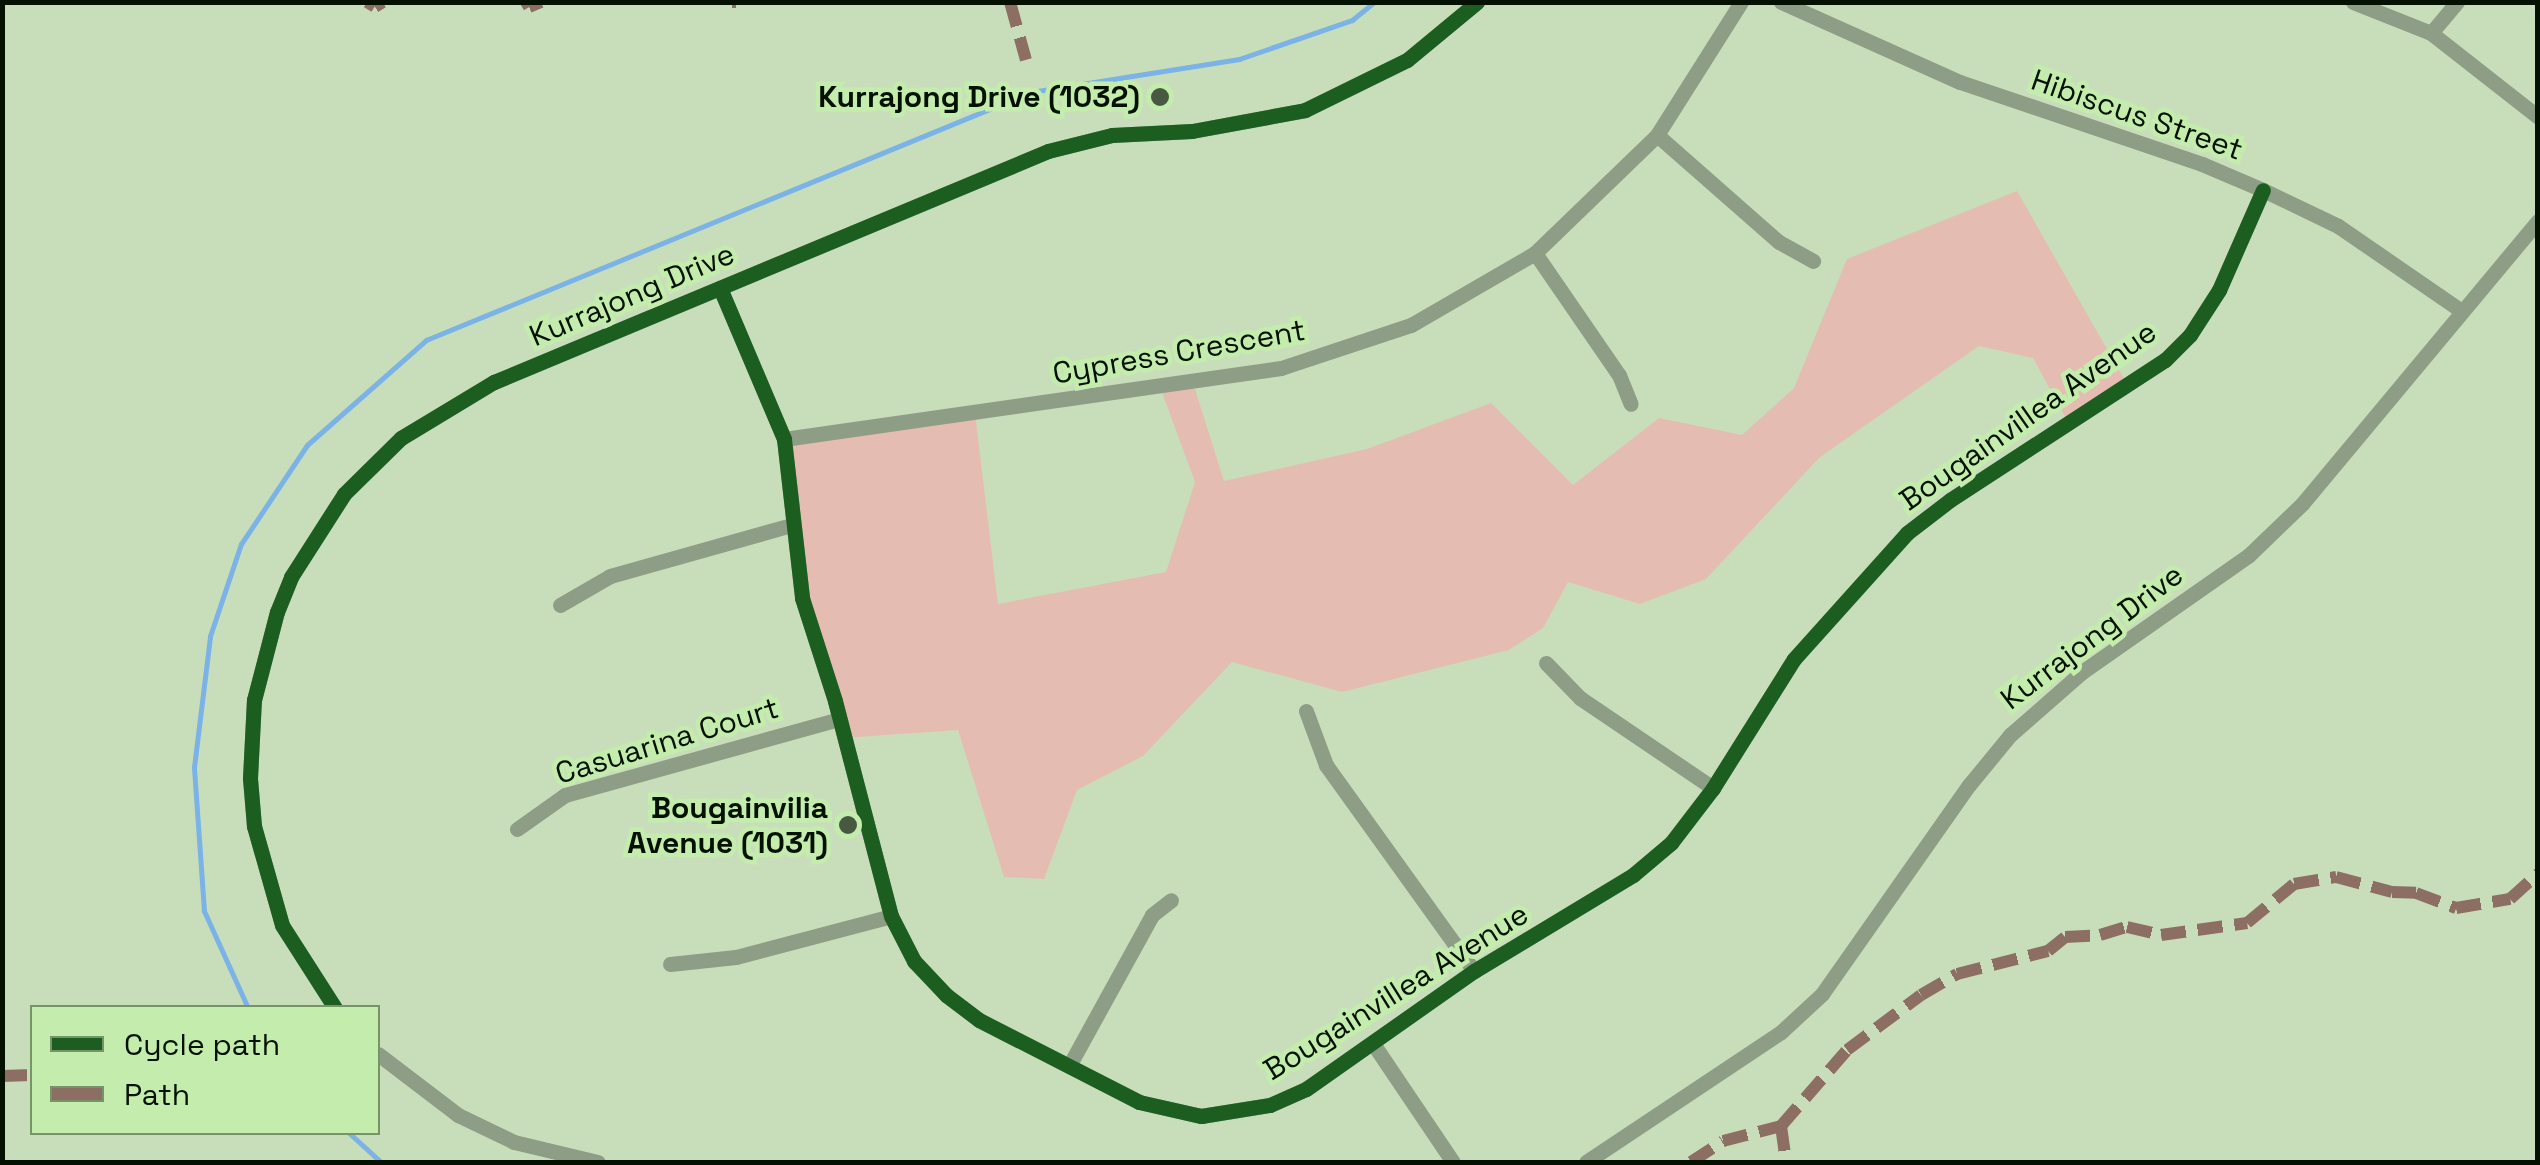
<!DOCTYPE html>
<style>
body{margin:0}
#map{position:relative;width:2540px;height:1165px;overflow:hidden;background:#c8debb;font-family:"Space Grotesk",sans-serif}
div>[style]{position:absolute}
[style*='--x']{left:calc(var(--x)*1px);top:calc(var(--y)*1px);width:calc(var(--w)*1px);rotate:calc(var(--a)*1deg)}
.green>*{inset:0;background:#e5bcb1}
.stream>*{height:5px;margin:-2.5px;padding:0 2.5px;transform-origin:2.5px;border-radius:2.5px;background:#7bb3e6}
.minor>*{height:15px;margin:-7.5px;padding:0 7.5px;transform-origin:7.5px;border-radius:7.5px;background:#8e9d85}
.quiet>*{height:12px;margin-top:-6px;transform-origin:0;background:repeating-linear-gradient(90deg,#8d6e63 0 25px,transparent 0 37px)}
.cycleway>*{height:15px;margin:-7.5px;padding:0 7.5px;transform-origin:7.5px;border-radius:7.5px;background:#1b5e20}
.dots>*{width:28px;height:28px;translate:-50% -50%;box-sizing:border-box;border:5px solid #c4ecad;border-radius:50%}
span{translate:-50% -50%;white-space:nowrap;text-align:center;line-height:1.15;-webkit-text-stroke:9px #c4ecad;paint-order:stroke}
.poi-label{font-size:30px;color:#041000;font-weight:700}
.right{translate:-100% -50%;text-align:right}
.street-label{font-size:30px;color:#041000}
.frame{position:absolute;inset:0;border:5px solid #041000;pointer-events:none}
.legend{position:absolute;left:30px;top:1005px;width:350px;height:130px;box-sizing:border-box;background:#c4ecad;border:2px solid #779468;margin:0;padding:12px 18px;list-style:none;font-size:30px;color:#041000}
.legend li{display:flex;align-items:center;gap:20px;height:50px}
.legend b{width:50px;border:2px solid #779468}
</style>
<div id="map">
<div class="green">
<i style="clip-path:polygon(2017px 191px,2128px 386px,2069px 424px,2033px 358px,1979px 346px,1820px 457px,1706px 579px,1640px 604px,1568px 582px,1543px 628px,1509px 650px,1342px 692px,1232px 662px,1143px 756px,1077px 790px,1044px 879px,1004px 877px,958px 730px,843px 738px,802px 598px,784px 439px,975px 413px,998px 604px,1166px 572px,1195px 482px,1160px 387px,1193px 383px,1224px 481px,1367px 449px,1491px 403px,1573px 485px,1659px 418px,1742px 435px,1794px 388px,1847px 259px)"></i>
</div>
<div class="stream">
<i style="--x:248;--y:1008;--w:107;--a:-114.4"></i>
<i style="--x:204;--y:911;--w:144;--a:-94"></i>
<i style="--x:194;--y:767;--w:132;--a:-83"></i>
<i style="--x:210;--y:636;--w:97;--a:-71.4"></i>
<i style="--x:241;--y:544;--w:119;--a:-56.3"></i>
<i style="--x:307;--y:445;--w:159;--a:-41.4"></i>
<i style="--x:426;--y:340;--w:654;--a:-22.29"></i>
<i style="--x:1031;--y:92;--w:211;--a:-9"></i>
<i style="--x:1239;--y:59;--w:120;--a:-19"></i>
<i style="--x:1352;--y:20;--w:28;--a:-39"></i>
<i style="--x:348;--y:1132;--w:45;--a:42.3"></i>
</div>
<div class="minor">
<i style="--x:1781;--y:2;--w:196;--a:24.1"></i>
<i style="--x:1960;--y:82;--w:256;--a:18.7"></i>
<i style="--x:2202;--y:164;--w:66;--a:23.1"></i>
<i style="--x:2263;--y:190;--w:83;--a:25.6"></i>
<i style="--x:2338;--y:226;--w:148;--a:34.5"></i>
<i style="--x:2353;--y:2;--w:84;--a:21.7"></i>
<i style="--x:2431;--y:33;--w:136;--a:38.1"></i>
<i style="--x:2431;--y:33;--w:40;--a:-50"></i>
<i style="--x:1657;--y:135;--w:162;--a:41.3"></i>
<i style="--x:1779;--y:242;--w:39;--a:29"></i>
<i style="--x:1535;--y:253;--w:148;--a:55.5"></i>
<i style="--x:1619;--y:375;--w:31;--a:68"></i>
<i style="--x:720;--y:288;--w:164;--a:67"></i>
<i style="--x:784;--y:439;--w:160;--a:83.5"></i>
<i style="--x:802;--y:598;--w:108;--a:72.2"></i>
<i style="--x:835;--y:701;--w:222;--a:75.4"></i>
<i style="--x:891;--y:916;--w:51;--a:62.9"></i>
<i style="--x:914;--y:961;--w:47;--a:46.7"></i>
<i style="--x:946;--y:995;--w:41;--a:37.1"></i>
<i style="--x:979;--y:1020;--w:180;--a:27.1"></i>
<i style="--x:1139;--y:1102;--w:64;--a:12.7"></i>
<i style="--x:1201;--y:1116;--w:70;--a:-9.1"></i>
<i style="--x:1270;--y:1105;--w:39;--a:-24"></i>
<i style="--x:1306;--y:1089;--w:205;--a:-35.1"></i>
<i style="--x:1474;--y:971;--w:186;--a:-31.1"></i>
<i style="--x:1633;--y:875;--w:50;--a:-40.1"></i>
<i style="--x:1671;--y:843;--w:69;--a:-52.6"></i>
<i style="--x:1713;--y:788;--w:152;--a:-57.9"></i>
<i style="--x:1794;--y:659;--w:169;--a:-48.1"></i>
<i style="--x:1907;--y:533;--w:54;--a:-37.5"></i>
<i style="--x:1950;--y:500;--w:257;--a:-33.1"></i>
<i style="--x:2165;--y:360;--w:35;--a:-45"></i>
<i style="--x:2190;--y:335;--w:54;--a:-57.2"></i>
<i style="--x:2219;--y:290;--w:109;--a:-66.3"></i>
<i style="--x:784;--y:439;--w:502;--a:-8.13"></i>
<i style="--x:1281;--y:368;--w:137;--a:-18.3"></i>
<i style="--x:1411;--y:325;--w:143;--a:-30.1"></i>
<i style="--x:1535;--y:253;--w:170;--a:-44"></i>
<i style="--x:1657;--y:135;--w:157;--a:-57.7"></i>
<i style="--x:560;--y:605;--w:58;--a:-30.1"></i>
<i style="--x:610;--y:576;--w:188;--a:-15.7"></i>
<i style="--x:1546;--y:663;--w:49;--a:45.8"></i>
<i style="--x:1580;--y:698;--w:161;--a:34.1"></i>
<i style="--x:1306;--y:711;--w:58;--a:69.7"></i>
<i style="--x:1326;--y:765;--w:254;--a:54.3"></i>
<i style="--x:517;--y:829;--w:59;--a:-35.3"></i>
<i style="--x:565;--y:795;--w:284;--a:-15.5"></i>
<i style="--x:670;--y:964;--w:66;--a:-6.1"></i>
<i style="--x:736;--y:957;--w:160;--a:-14.8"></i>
<i style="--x:335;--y:1008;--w:98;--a:-122.6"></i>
<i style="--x:282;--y:925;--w:103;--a:-105.8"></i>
<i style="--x:254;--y:826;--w:48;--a:-94.8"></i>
<i style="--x:250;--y:778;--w:78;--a:-87.1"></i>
<i style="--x:254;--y:700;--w:91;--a:-75.4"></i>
<i style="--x:277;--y:612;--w:38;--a:-68"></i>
<i style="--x:291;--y:577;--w:98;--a:-57.4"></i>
<i style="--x:344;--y:494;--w:80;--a:-44.5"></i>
<i style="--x:401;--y:438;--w:109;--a:-31.1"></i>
<i style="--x:494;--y:382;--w:600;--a:-22.63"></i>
<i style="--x:1048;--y:151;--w:66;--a:-14"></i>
<i style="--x:1112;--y:135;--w:80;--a:-2.9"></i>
<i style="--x:1192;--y:131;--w:115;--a:-10.5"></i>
<i style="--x:1305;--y:110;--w:114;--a:-26.1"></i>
<i style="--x:1407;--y:60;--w:91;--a:-39.6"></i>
<i style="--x:1374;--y:1045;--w:141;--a:56"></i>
<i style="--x:378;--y:1054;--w:101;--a:37.3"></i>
<i style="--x:458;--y:1115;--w:62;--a:25.7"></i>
<i style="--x:514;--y:1142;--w:86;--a:13.4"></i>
<i style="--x:1069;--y:1066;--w:172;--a:-61.2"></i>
<i style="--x:1152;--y:915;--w:24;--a:-38"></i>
<i style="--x:1586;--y:1162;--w:234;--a:-33.7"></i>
<i style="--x:1781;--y:1032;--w:56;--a:-42.8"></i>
<i style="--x:1822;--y:994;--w:256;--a:-54.9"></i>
<i style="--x:1969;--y:785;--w:65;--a:-50.6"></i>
<i style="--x:2010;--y:735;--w:96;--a:-41.2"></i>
<i style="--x:2082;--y:672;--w:204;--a:-35"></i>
<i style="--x:2249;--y:555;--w:74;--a:-43.9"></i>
<i style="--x:2302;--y:504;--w:368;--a:-50.2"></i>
</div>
<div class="quiet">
<i style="--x:367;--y:2;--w:9;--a:32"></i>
<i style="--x:375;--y:7;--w:9;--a:-32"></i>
<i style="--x:526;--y:2;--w:6;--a:59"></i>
<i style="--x:529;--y:7;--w:13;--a:-23"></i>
<i style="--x:732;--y:2;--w:4;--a:0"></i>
<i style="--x:1010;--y:2;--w:60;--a:74.6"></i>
<i style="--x:2;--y:1076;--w:30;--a:-2"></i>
<i style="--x:1781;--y:1126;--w:36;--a:82"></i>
<i style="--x:1691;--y:1162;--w:38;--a:-33"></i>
<i style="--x:1723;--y:1141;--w:60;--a:-14.5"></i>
<i style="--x:1781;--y:1126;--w:101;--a:-49"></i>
<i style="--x:1847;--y:1050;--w:92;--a:-36.6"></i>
<i style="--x:1921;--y:995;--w:42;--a:-30.3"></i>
<i style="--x:1957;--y:974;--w:94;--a:-14.2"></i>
<i style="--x:2048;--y:951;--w:22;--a:-39"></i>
<i style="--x:2065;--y:937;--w:35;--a:-3"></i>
<i style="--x:2100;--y:935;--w:28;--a:-17"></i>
<i style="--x:2127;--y:927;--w:35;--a:13"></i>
<i style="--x:2161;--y:935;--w:87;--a:-7.9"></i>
<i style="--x:2247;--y:923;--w:61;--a:-39.7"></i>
<i style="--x:2294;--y:884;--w:43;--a:-9.5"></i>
<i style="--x:2336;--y:877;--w:58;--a:15"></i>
<i style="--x:2392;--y:892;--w:24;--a:2"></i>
<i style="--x:2416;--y:893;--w:43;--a:20.6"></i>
<i style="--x:2456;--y:908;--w:55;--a:-9.5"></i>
<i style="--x:2510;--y:899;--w:38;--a:-42"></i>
</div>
<div class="cycleway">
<i style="--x:720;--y:288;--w:164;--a:67"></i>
<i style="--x:784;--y:439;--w:160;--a:83.5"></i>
<i style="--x:802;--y:598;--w:108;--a:72.2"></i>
<i style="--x:835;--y:701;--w:222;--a:75.4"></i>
<i style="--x:891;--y:916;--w:51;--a:62.9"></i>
<i style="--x:914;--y:961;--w:47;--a:46.7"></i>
<i style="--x:946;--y:995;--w:41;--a:37.1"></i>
<i style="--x:979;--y:1020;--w:180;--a:27.1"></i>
<i style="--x:1139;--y:1102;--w:64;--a:12.7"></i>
<i style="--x:1201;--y:1116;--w:70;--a:-9.1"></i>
<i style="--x:1270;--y:1105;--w:39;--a:-24"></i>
<i style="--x:1306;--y:1089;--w:205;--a:-35.1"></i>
<i style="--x:1474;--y:971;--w:186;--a:-31.1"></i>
<i style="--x:1633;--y:875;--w:50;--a:-40.1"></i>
<i style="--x:1671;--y:843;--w:69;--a:-52.6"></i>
<i style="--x:1713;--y:788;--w:152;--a:-57.9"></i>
<i style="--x:1794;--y:659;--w:169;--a:-48.1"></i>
<i style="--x:1907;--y:533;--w:54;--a:-37.5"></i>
<i style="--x:1950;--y:500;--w:257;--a:-33.1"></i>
<i style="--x:2165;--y:360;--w:35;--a:-45"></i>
<i style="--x:2190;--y:335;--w:54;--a:-57.2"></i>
<i style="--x:2219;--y:290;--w:109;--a:-66.3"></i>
<i style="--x:335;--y:1008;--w:98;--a:-122.6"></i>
<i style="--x:282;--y:925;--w:103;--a:-105.8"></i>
<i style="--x:254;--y:826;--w:48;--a:-94.8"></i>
<i style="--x:250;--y:778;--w:78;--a:-87.1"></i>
<i style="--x:254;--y:700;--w:91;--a:-75.4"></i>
<i style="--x:277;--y:612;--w:38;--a:-68"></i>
<i style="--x:291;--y:577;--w:98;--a:-57.4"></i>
<i style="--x:344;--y:494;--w:80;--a:-44.5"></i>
<i style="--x:401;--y:438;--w:109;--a:-31.1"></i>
<i style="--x:494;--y:382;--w:600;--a:-22.63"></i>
<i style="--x:1048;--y:151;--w:66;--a:-14"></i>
<i style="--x:1112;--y:135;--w:80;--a:-2.9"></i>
<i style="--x:1192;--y:131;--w:115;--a:-10.5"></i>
<i style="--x:1305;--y:110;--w:114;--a:-26.1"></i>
<i style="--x:1407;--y:60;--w:91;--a:-39.6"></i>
</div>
<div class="dots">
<i style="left:1160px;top:97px;background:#495841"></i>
<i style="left:848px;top:825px;background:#495841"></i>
</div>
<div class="poi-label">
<span class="right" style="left:1140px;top:97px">Kurrajong Drive (1032)</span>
<span class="right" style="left:828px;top:825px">Bougainvilia<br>Avenue (1031)</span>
</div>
<div class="street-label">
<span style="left:2137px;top:115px;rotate:19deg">Hibiscus Street</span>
<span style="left:632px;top:295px;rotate:-23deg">Kurrajong Drive</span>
<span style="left:1179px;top:352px;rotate:-10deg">Cypress Crescent</span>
<span style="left:2028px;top:416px;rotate:-35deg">Bougainvillea Avenue</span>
<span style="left:2092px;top:637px;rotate:-37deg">Kurrajong Drive</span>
<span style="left:667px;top:741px;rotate:-17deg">Casuarina Court</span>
<span style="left:1396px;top:992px;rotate:-32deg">Bougainvillea Avenue</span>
</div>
<div class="frame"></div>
<ul class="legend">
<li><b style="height:12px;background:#1b5e20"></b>Cycle path</li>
<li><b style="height:12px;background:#8d6e63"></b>Path</li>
</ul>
</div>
